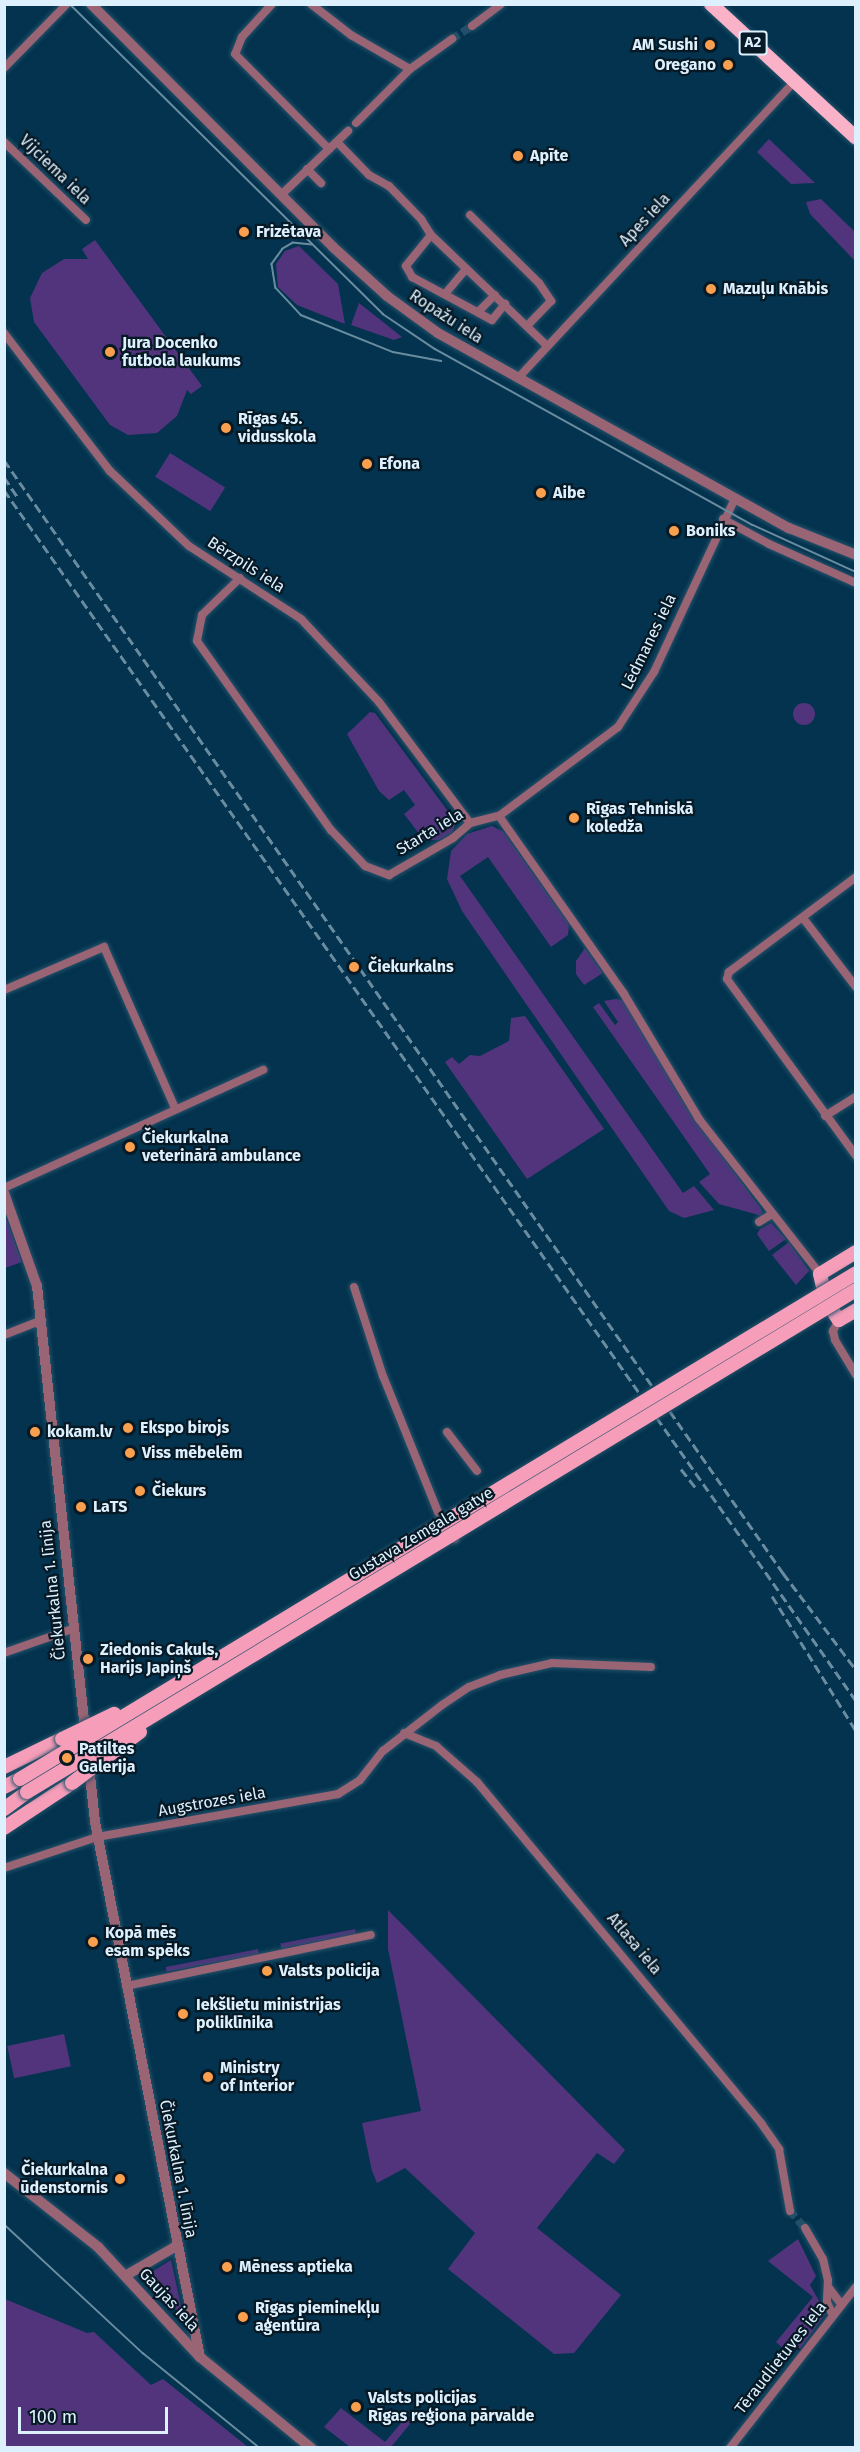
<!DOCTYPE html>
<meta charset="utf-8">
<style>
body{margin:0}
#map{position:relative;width:860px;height:2452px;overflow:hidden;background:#03334e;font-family:"Fira Sans",sans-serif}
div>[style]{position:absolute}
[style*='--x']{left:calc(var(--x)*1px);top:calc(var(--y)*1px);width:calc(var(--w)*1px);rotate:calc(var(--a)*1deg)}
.green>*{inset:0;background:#52347d;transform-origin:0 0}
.round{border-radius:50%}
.minor-tunnel>*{height:8px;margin-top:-4px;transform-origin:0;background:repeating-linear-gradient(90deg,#244f68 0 8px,transparent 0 12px)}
.roads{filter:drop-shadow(0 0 2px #26516a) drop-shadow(0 0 2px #26516a)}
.minor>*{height:8px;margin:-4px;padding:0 4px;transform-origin:4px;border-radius:4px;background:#996474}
.tertiary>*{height:10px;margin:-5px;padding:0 5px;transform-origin:5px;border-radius:5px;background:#996474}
.primary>*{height:14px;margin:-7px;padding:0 7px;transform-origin:7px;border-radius:7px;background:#f69eb9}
.trunk>*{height:14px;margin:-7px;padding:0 7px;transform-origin:7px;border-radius:7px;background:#fab2c8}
.tram>*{height:1.5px;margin:-0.75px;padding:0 0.75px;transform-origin:0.75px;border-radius:0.75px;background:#698ca0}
.rail>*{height:3px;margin-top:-1.5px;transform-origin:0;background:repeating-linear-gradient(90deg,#698ca0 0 9px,transparent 0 13.5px)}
.bridges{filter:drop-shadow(0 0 2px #26516a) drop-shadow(0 0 2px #26516a)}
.primary-bridge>*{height:14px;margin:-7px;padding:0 7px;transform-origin:7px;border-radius:7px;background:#f69eb9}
.dots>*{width:16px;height:16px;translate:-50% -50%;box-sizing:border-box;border:3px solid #071925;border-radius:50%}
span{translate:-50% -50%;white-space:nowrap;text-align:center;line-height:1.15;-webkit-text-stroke:4.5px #071925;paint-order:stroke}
.shield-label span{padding:2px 4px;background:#071925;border:2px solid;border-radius:4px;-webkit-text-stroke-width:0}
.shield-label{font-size:15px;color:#ddf0fd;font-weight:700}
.poi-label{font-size:16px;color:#ddf0fd;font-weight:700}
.right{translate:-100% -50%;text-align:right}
.left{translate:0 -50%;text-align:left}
.street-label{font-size:16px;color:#ddf0fd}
.frame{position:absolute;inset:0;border:6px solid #ddf0fd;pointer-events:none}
.scale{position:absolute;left:18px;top:2407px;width:150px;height:27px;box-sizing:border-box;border:3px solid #ddf0fd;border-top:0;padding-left:8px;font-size:18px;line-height:21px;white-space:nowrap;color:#ddf0fd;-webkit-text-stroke:4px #071925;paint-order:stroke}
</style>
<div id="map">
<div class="green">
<i style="clip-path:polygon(769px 139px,815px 183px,791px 184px,757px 152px)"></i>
<i style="clip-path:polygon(821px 199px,855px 232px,855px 261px,810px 214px,806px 202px)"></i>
<i style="clip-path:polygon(95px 240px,202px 386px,191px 394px,187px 390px,177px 416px,157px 433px,128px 435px,110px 425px,34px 322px,30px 298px,42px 273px,64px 259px,88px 259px,82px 249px)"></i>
<i style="clip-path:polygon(299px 246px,338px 284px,345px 324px,297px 305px,278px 287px,276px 264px,285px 251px)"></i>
<i style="clip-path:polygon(359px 303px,402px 337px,394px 340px,351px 325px)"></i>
<i style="left:170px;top:453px;width:65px;height:28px;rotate:32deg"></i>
<i class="round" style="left:793px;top:703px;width:22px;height:22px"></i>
<i style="clip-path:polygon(370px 712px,375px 713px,456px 822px,452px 833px,439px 840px,424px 840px,404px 814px,415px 805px,404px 790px,389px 800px,379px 791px,347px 734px)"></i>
<i style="clip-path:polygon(492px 826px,504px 832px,569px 924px,568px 935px,551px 947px,488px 857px,460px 876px,683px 1193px,694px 1186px,714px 1210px,684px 1218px,669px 1211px,462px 911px,447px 879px,451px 851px,467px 834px)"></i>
<i style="clip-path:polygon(585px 948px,603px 973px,584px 985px,576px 974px,576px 961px)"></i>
<i style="clip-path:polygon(616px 999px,623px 1000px,633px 1016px,685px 1105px,762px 1210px,762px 1216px,719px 1204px,699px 1182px,710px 1174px,593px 1007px,599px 1003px,615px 1025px,618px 1022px,604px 1001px)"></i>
<i style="clip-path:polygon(525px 1016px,604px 1129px,527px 1179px,445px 1062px,452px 1057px,459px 1064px,470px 1055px,480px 1056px,509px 1041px,511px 1018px)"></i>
<i style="clip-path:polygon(5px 1215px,22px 1262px,5px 1268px,4px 1268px)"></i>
<i style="clip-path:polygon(771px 1223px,786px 1239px,769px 1251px,757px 1234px,760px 1229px)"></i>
<i style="clip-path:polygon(789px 1242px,809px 1271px,796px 1285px,772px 1255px)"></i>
<i style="clip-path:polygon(388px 1910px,625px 2150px,614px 2164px,597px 2153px,537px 2228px,621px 2295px,574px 2353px,554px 2354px,448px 2269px,475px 2233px,405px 2168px,377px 2183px,372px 2171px,362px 2123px,421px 2111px,388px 1949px)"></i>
<i style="left:355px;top:1929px;width:5px;height:76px;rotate:79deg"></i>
<i style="left:258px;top:1949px;width:5px;height:94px;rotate:79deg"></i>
<i style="left:64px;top:2034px;width:33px;height:58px;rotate:78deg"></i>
<i style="clip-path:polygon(798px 2239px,816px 2276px,810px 2285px,826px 2313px,800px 2349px,787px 2352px,776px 2342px,813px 2297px,768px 2261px)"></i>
<i style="clip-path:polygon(171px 2260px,182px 2310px,178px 2312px,145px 2276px)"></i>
<i style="clip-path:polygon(5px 2299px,87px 2333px,94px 2332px,151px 2385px,163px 2379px,248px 2447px,5px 2447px)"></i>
<i style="clip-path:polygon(341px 2408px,385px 2442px,407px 2416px,410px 2424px,391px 2447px,350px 2447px,324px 2427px)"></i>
</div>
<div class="minor-tunnel">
<i style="--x:452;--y:39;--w:24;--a:-33"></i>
<i style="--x:790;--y:2211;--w:23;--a:49"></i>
</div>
<div class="roads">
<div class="minor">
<i style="--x:272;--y:4;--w:45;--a:132.3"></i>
<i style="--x:242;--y:37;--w:18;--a:112"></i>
<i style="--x:235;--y:54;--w:134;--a:45.3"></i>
<i style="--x:311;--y:4;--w:51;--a:37.8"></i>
<i style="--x:351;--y:35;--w:68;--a:30"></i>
<i style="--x:472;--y:26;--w:36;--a:-37"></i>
<i style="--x:4;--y:68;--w:90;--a:-45.5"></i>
<i style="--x:356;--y:123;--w:76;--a:-45"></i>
<i style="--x:410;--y:69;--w:52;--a:-35.5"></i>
<i style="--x:4;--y:142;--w:113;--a:43.6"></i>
<i style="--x:337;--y:142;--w:46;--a:45.9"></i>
<i style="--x:369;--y:175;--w:23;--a:29"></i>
<i style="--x:389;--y:186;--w:46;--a:45.9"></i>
<i style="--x:421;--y:219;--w:19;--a:58"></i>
<i style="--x:431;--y:235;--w:161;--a:43.7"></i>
<i style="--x:307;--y:169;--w:20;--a:45"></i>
<i style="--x:281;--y:195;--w:93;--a:-43.7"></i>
<i style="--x:470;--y:215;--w:97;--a:44.6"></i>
<i style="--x:539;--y:283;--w:22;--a:56"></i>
<i style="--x:551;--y:301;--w:35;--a:134"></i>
<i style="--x:431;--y:235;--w:40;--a:129"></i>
<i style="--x:406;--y:266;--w:13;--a:61"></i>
<i style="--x:412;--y:277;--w:91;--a:28.3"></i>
<i style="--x:492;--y:320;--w:21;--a:-51"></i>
<i style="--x:445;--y:294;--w:33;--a:-50"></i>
<i style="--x:478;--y:312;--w:24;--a:-45"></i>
<i style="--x:4;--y:333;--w:174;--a:52.5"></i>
<i style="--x:110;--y:471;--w:109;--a:43.5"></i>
<i style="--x:189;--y:546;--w:134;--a:33.1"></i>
<i style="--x:301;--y:619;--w:114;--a:46.8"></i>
<i style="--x:379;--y:702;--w:151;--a:53.1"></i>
<i style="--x:518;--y:378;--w:405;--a:-47"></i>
<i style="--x:723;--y:519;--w:52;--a:28.5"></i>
<i style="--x:769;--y:544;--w:95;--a:24.1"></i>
<i style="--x:240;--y:578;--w:53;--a:135.8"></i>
<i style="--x:202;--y:615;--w:26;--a:101"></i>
<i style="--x:197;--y:641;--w:232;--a:54.7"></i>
<i style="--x:331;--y:830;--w:50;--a:46.6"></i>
<i style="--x:365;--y:866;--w:26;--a:21"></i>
<i style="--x:389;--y:875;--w:74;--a:-30"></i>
<i style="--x:453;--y:838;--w:23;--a:-41"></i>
<i style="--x:470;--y:823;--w:30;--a:-14"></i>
<i style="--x:499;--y:816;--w:149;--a:-36.8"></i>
<i style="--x:618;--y:727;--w:66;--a:-56.8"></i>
<i style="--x:654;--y:672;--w:192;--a:-65"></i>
<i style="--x:499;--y:816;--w:218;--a:54.9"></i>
<i style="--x:624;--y:994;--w:146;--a:59"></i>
<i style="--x:699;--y:1119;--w:197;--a:52"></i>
<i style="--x:856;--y:877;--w:159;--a:143.2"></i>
<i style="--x:729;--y:972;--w:7;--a:106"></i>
<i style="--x:727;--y:979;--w:219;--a:53.9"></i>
<i style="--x:803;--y:918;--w:87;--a:52.5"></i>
<i style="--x:4;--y:990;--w:109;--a:-23.3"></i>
<i style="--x:104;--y:947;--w:176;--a:66.2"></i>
<i style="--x:825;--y:1116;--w:36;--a:-32"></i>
<i style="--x:4;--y:1188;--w:285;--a:-24.5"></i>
<i style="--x:759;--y:1222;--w:15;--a:-32"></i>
<i style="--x:354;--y:1287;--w:94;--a:72"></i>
<i style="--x:383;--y:1376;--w:147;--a:68"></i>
<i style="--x:438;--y:1512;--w:32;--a:58"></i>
<i style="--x:839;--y:1320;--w:13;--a:119"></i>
<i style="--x:833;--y:1331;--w:9;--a:77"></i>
<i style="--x:835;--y:1340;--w:41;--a:59"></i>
<i style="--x:4;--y:1335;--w:41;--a:-21.5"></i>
<i style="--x:447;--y:1432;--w:49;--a:52.4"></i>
<i style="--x:4;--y:1653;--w:72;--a:-19.4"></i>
<i style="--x:404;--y:1733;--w:35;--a:22"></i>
<i style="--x:436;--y:1746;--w:55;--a:41.3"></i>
<i style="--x:477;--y:1782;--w:444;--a:50.2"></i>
<i style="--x:761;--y:2123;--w:32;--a:55"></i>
<i style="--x:779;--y:2149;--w:63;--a:79.9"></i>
<i style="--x:4;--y:1868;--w:98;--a:-18.4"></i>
<i style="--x:97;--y:1837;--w:245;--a:-10.1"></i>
<i style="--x:338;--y:1794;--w:26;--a:-32"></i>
<i style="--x:360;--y:1780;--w:37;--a:-52"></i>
<i style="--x:383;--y:1751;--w:75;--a:-37.9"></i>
<i style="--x:442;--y:1705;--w:32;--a:-34"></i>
<i style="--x:469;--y:1687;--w:33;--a:-21"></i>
<i style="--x:500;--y:1675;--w:53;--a:-13"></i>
<i style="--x:552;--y:1663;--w:99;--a:2.3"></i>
<i style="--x:126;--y:1986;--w:250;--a:-11.8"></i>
<i style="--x:805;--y:2228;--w:36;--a:60"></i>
<i style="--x:823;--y:2259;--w:22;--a:77"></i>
<i style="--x:828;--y:2280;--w:22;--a:93"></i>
<i style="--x:827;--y:2302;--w:15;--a:67"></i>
<i style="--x:829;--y:2288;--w:21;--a:53"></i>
<i style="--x:730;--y:2448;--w:204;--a:-52"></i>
</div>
<div class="tertiary">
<i style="--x:91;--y:4;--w:343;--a:45.1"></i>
<i style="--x:333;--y:247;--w:73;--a:42.2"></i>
<i style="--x:387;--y:296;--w:63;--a:36"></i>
<i style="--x:438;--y:333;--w:402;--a:29.1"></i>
<i style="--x:789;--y:528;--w:72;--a:21.9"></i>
<i style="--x:4;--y:1193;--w:99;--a:70.5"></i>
<i style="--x:37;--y:1286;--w:539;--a:83.82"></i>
<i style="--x:95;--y:1822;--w:545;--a:78.9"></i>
<i style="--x:4;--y:2173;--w:120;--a:38.2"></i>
<i style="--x:98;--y:2247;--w:150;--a:47.2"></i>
<i style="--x:200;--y:2357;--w:144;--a:39.3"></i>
<i style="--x:125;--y:2276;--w:61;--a:-30.3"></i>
</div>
<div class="primary">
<i style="--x:856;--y:1252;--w:42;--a:148.6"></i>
<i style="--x:820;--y:1274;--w:28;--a:77"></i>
<i style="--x:826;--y:1301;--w:23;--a:56"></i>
<i style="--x:839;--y:1320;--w:20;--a:-30"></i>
<i style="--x:4;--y:1767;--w:64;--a:-25.8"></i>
<i style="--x:4;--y:1787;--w:18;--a:-27"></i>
<i style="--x:4;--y:1809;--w:29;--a:-36"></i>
<i style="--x:4;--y:1828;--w:82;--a:-33.5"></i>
</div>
<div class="trunk">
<i style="--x:711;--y:4;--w:197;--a:42.7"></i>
</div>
</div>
<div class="tram">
<i style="--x:70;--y:4;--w:441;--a:44.7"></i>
<i style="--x:383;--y:314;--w:63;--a:33.9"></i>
<i style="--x:435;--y:349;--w:363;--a:29"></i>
<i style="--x:753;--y:525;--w:113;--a:24.5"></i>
<i style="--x:312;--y:245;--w:19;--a:-174"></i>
<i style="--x:293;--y:243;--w:12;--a:149"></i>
<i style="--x:283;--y:249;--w:19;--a:126"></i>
<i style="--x:272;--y:264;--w:24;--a:81"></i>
<i style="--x:276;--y:288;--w:37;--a:47"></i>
<i style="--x:301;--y:315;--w:99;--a:21.9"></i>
<i style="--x:393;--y:352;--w:49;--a:10.6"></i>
<i style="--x:4;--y:2224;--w:190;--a:42.9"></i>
<i style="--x:143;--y:2353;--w:151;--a:39.1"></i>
</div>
<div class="rail">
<i style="--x:4;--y:460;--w:1359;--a:55.01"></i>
<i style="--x:783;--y:1573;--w:121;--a:53"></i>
<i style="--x:4;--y:477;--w:23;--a:56"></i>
<i style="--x:4;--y:490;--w:1481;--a:54.87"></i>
<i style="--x:681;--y:1469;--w:24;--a:52"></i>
<i style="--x:772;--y:1596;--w:159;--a:58.1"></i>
</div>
<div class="bridges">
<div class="primary-bridge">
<i style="--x:62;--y:1739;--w:58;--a:-25.7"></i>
<i style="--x:20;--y:1779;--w:977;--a:-31.18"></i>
<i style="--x:72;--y:1783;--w:85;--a:-36.9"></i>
<i style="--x:27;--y:1792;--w:969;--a:-31.2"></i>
</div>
</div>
<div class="dots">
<i style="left:710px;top:45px;background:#fa9f4e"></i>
<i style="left:728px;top:65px;background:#fa9f4e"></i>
<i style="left:518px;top:156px;background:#fa9f4e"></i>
<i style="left:244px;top:232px;background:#fa9f4e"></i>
<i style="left:711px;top:289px;background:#fa9f4e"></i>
<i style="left:110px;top:352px;background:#fa9f4e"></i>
<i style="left:226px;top:428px;background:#fa9f4e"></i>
<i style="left:367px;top:464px;background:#fa9f4e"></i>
<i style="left:541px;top:493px;background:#fa9f4e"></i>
<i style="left:674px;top:531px;background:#fa9f4e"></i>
<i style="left:574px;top:818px;background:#fa9f4e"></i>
<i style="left:354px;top:967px;background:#fa9f4e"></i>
<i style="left:130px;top:1147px;background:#fa9f4e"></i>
<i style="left:128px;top:1428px;background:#fa9f4e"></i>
<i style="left:35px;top:1432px;background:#fa9f4e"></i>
<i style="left:130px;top:1453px;background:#fa9f4e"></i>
<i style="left:140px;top:1491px;background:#fa9f4e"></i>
<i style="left:81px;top:1507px;background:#fa9f4e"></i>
<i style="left:88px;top:1659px;background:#fa9f4e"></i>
<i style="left:67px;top:1758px;background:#fa9f4e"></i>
<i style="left:93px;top:1942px;background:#fa9f4e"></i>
<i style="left:267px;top:1971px;background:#fa9f4e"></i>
<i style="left:183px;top:2014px;background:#fa9f4e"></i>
<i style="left:208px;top:2077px;background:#fa9f4e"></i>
<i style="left:120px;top:2179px;background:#fa9f4e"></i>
<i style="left:227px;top:2267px;background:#fa9f4e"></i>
<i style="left:243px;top:2317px;background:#fa9f4e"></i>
<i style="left:356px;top:2407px;background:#fa9f4e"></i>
</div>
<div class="shield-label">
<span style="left:753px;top:43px">A2</span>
</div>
<div class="poi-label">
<span class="right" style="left:698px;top:45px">AM Sushi</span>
<span class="right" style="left:716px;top:65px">Oregano</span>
<span class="left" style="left:530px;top:156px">Apīte</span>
<span class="left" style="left:256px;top:232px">Frizētava</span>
<span class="left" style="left:723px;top:289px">Mazuļu Knābis</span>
<span class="left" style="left:122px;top:352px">Jura Docenko<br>futbola laukums</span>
<span class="left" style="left:238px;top:428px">Rīgas 45.<br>vidusskola</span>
<span class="left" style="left:379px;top:464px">Efona</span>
<span class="left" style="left:553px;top:493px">Aibe</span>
<span class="left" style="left:686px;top:531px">Boniks</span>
<span class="left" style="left:586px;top:818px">Rīgas Tehniskā<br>koledža</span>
<span class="left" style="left:368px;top:967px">Čiekurkalns</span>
<span class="left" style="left:142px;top:1147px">Čiekurkalna<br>veterinārā ambulance</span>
<span class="left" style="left:140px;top:1428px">Ekspo birojs</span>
<span class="left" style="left:47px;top:1432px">kokam.lv</span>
<span class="left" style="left:142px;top:1453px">Viss mēbelēm</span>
<span class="left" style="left:152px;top:1491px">Čiekurs</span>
<span class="left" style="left:93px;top:1507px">LaTS</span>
<span class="left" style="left:100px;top:1659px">Ziedonis Cakuls,<br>Harijs Japiņš</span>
<span class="left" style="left:79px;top:1758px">Patiltes<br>Galerija</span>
<span class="left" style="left:105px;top:1942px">Kopā mēs<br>esam spēks</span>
<span class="left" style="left:279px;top:1971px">Valsts policija</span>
<span class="left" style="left:196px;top:2014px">Iekšlietu ministrijas<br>poliklīnika</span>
<span class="left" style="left:220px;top:2077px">Ministry<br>of Interior</span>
<span class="right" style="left:108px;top:2179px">Čiekurkalna<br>ūdenstornis</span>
<span class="left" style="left:239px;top:2267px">Mēness aptieka</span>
<span class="left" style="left:255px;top:2317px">Rīgas pieminekļu<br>aģentūra</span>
<span class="left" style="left:368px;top:2407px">Valsts policijas<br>Rīgas reģiona pārvalde</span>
</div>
<div class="street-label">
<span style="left:55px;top:170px;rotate:44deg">Vijciema iela</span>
<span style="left:645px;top:220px;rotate:-47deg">Apes iela</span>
<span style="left:446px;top:317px;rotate:33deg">Ropažu iela</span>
<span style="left:246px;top:565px;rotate:33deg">Bērzpils iela</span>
<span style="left:649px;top:642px;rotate:-64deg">Lēdmanes iela</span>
<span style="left:430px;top:832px;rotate:-31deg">Starta iela</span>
<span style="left:421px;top:1534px;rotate:-31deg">Gustava Zemgala gatve</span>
<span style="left:53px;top:1590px;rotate:-96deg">Čiekurkalna 1. līnija</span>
<span style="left:212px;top:1802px;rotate:-10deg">Augstrozes iela</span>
<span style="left:634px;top:1944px;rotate:50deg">Atlasa iela</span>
<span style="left:178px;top:2169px;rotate:79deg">Čiekurkalna 1. līnija</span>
<span style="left:169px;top:2300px;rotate:47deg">Gaujas iela</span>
<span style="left:781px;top:2358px;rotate:-52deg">Tēraudlietuves iela</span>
</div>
<div class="frame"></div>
<div class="scale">100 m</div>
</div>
